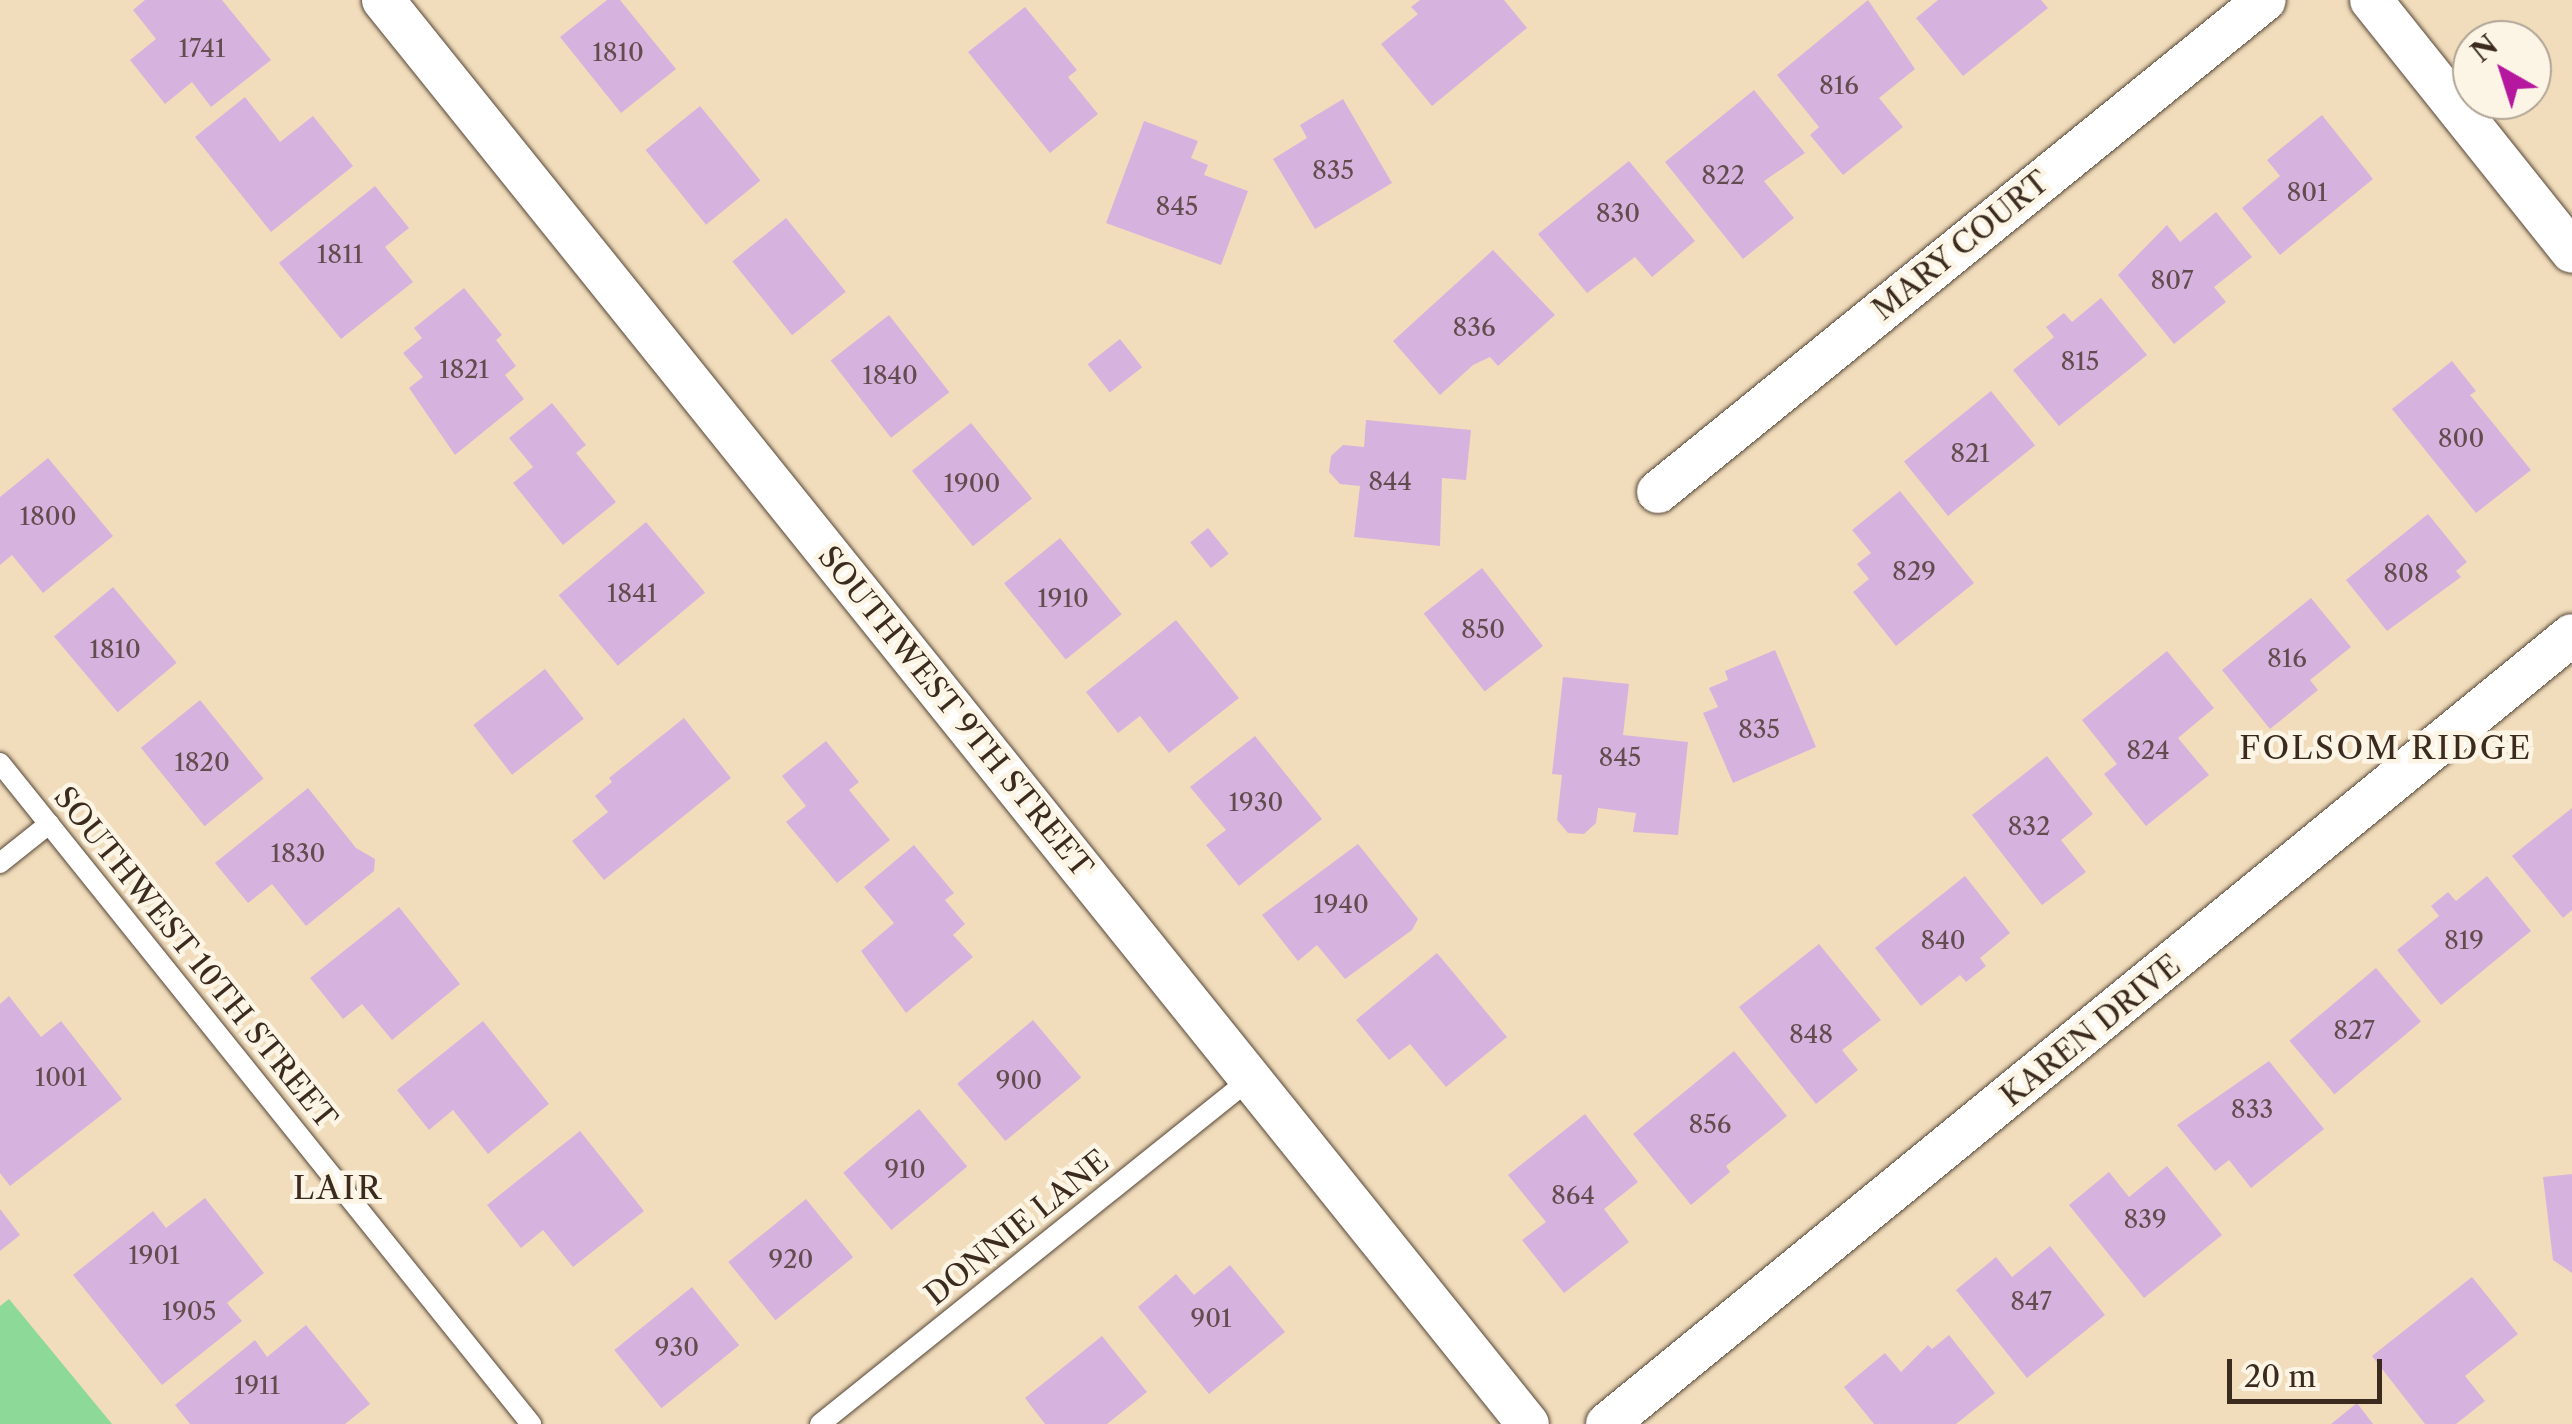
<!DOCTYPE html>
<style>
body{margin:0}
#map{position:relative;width:2572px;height:1424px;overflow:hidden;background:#f1ddbc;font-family:"Libre Caslon Text",serif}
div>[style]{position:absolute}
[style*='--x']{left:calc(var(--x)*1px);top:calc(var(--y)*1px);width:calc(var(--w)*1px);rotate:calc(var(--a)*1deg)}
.green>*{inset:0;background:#8dda98}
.building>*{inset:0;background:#d6b3de;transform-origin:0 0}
.roads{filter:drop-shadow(0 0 2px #564536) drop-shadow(0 0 2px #564536)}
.service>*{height:20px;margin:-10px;padding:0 10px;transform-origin:10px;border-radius:10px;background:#fff}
.minor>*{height:42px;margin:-21px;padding:0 21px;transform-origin:21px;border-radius:21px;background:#fff}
span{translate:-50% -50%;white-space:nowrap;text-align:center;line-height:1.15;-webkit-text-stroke:9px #fcf5e5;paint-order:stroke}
.number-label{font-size:25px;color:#624c4e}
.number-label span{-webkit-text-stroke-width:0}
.street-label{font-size:30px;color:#3b2a1e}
.neighbourhood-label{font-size:32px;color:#3b2a1e;letter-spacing:2.5px}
.north{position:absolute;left:2452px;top:20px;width:100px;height:100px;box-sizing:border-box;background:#fcf5e5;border:2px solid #afa495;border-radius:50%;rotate:321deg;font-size:28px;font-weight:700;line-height:40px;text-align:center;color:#3b2a1e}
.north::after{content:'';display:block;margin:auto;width:35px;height:45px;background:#b5179e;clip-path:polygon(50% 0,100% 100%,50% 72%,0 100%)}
.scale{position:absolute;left:2227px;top:1359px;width:155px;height:45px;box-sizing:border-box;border:5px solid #3b2a1e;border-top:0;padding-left:12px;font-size:30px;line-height:35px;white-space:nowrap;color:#3b2a1e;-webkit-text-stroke:8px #fcf5e5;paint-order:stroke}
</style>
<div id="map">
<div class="green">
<i style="clip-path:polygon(9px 1299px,112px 1424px,0 1424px,0 1306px)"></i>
</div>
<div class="building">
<i style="clip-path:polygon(145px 0,222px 0,271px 60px,211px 107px,192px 82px,165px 104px,130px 60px,156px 39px,133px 10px)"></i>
<i style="clip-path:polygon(607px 0,620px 0,676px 69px,621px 113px,560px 37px)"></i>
<i style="clip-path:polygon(1420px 0,1504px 0,1527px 28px,1432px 106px,1381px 44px,1418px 14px,1411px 7px)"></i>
<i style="clip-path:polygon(1868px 0,1915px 69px,1879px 98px,1903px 127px,1843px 175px,1810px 135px,1819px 127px,1777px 75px)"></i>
<i style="clip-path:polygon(1938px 0,2041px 0,2048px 8px,1963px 76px,1916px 18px)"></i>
<i style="clip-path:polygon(1025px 7px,1077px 70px,1068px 77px,1098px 114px,1050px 153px,968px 52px)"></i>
<i style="clip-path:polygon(1754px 90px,1805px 153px,1764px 181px,1794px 218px,1743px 259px,1665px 162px)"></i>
<i style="clip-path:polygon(245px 97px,280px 142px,313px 116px,353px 166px,271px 232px,195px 137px)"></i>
<i style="clip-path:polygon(1343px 99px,1392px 183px,1315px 229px,1273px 159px,1307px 138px,1300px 125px)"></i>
<i style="left:700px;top:106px;width:96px;height:70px;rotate:51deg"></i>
<i style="clip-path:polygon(2322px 115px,2373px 179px,2280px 255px,2242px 208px,2280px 176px,2267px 160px)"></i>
<i style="clip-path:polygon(1144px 121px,1198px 141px,1191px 158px,1208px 165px,1204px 175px,1248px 191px,1221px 265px,1106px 223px)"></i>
<i style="clip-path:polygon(1629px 161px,1695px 241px,1652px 277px,1635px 257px,1587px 293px,1538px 234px)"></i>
<i style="clip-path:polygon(375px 186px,409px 228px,385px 247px,413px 282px,341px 339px,279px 263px)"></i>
<i style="clip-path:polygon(2216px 212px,2252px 257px,2214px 287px,2226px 302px,2174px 344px,2118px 275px,2167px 225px,2180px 242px)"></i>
<i style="left:786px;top:218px;width:95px;height:69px;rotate:51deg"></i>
<i style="clip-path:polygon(1493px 250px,1555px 315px,1498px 366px,1490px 357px,1473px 365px,1440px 395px,1393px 341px)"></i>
<i style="clip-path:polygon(464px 288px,502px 335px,496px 340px,516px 366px,505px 375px,524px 399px,455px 455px,409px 388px,423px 377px,403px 353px,422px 338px,414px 328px)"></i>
<i style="clip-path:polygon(2101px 298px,2147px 355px,2059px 426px,2013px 370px,2054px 337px,2046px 327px,2064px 313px,2072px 322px)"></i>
<i style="left:889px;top:315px;width:98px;height:74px;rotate:52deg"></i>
<i style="left:1120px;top:339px;width:36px;height:41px;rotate:52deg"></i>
<i style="clip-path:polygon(2452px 361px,2476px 391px,2470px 395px,2531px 470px,2476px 513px,2392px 409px)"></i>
<i style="left:1991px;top:391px;width:70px;height:112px;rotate:51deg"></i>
<i style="clip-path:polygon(552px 403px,586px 445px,576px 453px,616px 502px,563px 545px,513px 483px,533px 467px,509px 438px)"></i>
<i style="clip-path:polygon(1366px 420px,1471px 430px,1466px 480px,1442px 478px,1440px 546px,1354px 537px,1360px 486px,1340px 484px,1329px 472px,1331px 456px,1343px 445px,1364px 447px)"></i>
<i style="left:971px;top:423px;width:97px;height:76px;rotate:51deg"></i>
<i style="clip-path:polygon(48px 458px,113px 536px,43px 593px,12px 555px,0 565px,0 497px)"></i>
<i style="clip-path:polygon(1900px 491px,1974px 583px,1896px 646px,1853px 592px,1869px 579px,1857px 564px,1871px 553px,1852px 530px)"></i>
<i style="clip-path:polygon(2428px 514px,2467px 562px,2456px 571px,2461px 577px,2387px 631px,2346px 580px)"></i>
<i style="left:646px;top:522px;width:92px;height:114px;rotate:50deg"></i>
<i style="left:1208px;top:528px;width:33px;height:23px;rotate:51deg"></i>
<i style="left:1060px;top:538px;width:98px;height:72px;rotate:51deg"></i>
<i style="left:1482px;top:568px;width:99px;height:74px;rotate:52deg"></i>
<i style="left:113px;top:587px;width:99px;height:77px;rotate:50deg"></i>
<i style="clip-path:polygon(2311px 598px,2351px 647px,2310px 680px,2318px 690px,2270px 729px,2222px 670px)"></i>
<i style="clip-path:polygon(1176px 620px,1239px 698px,1169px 753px,1140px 716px,1118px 733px,1086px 692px)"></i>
<i style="clip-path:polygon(1775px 650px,1816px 747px,1733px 783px,1703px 713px,1718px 707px,1709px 688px,1728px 680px,1725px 671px)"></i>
<i style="clip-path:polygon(2167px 651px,2214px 708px,2178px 738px,2209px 775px,2146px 826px,2104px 774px,2117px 764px,2082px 720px)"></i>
<i style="left:545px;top:669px;width:63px;height:91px;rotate:52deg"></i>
<i style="clip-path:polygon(1563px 677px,1629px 684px,1623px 735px,1688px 742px,1678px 835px,1633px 832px,1636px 813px,1598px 808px,1596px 823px,1584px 834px,1568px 833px,1557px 820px,1562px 775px,1552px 774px)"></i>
<i style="left:200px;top:700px;width:101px;height:76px;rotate:51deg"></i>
<i style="clip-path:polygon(684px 718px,731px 778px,604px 880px,572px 841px,608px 812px,595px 796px,612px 782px,609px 778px)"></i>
<i style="clip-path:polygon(1255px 736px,1322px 819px,1239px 886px,1206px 845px,1226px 830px,1190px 787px)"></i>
<i style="clip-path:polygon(826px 741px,859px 782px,849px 790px,890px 840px,837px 883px,786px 822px,806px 806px,782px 776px)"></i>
<i style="clip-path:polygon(2047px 756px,2093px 814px,2061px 840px,2086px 872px,2042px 905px,1972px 815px)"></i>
<i style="clip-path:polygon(308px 788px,356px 848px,375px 859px,374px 871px,306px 926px,272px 884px,248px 903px,215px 863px)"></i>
<i style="clip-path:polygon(2572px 808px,2572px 910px,2563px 918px,2512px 856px)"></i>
<i style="clip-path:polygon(1358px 844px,1418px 919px,1412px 930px,1345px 979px,1317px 945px,1298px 961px,1262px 915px)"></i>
<i style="clip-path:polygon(914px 845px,954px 893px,945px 900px,965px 924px,953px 935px,973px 957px,906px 1013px,861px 951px,894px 923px,864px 887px)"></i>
<i style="clip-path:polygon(1965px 876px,2010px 933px,1980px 958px,1986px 966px,1966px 982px,1960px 975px,1921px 1006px,1875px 948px)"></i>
<i style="clip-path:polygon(2487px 876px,2531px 931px,2441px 1005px,2397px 950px,2439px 916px,2431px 906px,2448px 892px,2456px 901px)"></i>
<i style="clip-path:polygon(399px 907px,460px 984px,392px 1040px,362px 1004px,343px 1019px,310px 978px)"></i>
<i style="clip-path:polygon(1819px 944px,1881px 1020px,1842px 1050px,1858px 1070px,1816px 1104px,1739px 1007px)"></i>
<i style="clip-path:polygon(1437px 953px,1507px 1037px,1446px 1087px,1410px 1044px,1389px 1060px,1356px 1020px)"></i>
<i style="left:2376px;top:968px;width:70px;height:113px;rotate:50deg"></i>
<i style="clip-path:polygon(9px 996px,41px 1037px,61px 1021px,122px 1099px,10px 1186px,0 1173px,0 1004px)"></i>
<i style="left:1033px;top:1020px;width:75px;height:99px;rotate:50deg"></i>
<i style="clip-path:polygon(483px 1021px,549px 1104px,488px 1154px,453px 1110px,429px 1130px,397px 1090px)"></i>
<i style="clip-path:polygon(1734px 1051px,1787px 1116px,1726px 1166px,1730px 1172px,1691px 1205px,1633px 1134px)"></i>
<i style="clip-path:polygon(2269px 1061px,2324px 1129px,2251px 1188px,2229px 1160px,2215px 1171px,2177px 1125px)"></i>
<i style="left:919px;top:1109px;width:75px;height:99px;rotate:50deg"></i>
<i style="clip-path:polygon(1585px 1114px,1638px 1182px,1604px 1209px,1629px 1242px,1564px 1293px,1522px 1240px,1546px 1222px,1508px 1175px)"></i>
<i style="clip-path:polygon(580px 1131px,644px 1211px,573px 1267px,543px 1230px,521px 1248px,487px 1205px)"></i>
<i style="clip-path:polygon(2167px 1166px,2222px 1235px,2144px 1298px,2069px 1205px,2109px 1172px,2129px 1197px)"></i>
<i style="clip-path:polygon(2572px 1174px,2572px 1273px,2553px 1260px,2543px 1177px)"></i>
<i style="clip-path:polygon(205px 1198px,264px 1273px,227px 1303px,242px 1321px,162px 1385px,73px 1275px,153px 1211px,166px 1228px)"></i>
<i style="left:806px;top:1199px;width:75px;height:100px;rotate:51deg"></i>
<i style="clip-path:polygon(0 1209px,20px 1235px,0 1251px)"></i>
<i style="clip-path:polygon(2050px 1246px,2105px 1315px,2027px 1378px,1956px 1290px,1996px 1257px,2012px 1277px)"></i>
<i style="clip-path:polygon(1230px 1265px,1285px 1332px,1209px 1394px,1138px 1307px,1176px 1274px,1194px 1295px)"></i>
<i style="clip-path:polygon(2472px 1277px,2518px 1334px,2465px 1376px,2485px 1401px,2456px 1424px,2425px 1424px,2372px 1356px)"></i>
<i style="left:692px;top:1287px;width:75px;height:100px;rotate:51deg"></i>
<i style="clip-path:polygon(306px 1325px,370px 1404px,345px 1424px,190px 1424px,175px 1405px,255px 1340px,267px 1357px)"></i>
<i style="clip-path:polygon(1949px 1335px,1995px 1393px,1956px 1424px,1874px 1424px,1844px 1387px,1885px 1353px,1901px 1372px,1928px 1345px,1932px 1349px)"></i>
<i style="clip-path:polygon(1102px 1336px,1147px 1392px,1107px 1424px,1045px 1424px,1025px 1398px)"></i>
<i style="clip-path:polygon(2357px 1403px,2373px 1424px,2331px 1424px)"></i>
</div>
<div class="roads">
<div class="service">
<i style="--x:0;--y:763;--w:848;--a:51.22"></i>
<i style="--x:0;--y:863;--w:63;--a:-38.5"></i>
<i style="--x:820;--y:1424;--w:551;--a:-38.74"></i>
</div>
<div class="minor">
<i style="--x:383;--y:0;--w:1827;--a:51.2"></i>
<i style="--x:2371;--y:0;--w:322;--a:51.4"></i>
<i style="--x:1658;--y:492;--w:781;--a:-39.03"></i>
<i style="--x:1607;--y:1424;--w:1246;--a:-39.27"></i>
</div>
</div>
<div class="number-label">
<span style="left:202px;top:49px">1741</span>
<span style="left:618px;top:53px">1810</span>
<span style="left:1839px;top:86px">816</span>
<span style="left:1333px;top:171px">835</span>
<span style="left:1723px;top:176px">822</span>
<span style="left:2307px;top:193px">801</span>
<span style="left:1177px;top:207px">845</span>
<span style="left:1618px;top:214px">830</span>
<span style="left:340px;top:255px">1811</span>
<span style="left:2172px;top:281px">807</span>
<span style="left:1474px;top:328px">836</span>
<span style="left:2080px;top:362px">815</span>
<span style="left:464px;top:370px">1821</span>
<span style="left:890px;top:376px">1840</span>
<span style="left:2461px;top:439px">800</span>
<span style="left:1970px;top:454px">821</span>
<span style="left:1390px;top:482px">844</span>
<span style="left:972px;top:484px">1900</span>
<span style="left:48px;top:517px">1800</span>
<span style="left:1914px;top:572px">829</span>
<span style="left:2406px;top:574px">808</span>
<span style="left:632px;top:594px">1841</span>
<span style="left:1063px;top:599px">1910</span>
<span style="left:1483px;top:630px">850</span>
<span style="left:115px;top:650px">1810</span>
<span style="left:2287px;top:659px">816</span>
<span style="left:1759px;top:730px">835</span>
<span style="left:2148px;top:751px">824</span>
<span style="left:1620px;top:758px">845</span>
<span style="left:202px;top:763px">1820</span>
<span style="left:1256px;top:803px">1930</span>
<span style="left:2029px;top:827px">832</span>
<span style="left:298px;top:854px">1830</span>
<span style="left:1341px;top:905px">1940</span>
<span style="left:1943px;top:941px">840</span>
<span style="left:2464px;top:941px">819</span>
<span style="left:2354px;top:1031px">827</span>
<span style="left:1811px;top:1035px">848</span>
<span style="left:61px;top:1078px">1001</span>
<span style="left:1019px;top:1081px">900</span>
<span style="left:2252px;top:1110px">833</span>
<span style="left:1710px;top:1125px">856</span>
<span style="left:905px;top:1170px">910</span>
<span style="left:1573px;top:1196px">864</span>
<span style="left:2145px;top:1220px">839</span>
<span style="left:154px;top:1256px">1901</span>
<span style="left:791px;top:1260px">920</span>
<span style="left:2031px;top:1302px">847</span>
<span style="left:189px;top:1312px">1905</span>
<span style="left:1211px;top:1319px">901</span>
<span style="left:677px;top:1348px">930</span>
<span style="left:257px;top:1386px">1911</span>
</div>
<div class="street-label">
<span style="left:1961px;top:246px;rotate:-39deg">MARY COURT</span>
<span style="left:955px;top:712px;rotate:51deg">SOUTHWEST 9TH STREET</span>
<span style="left:195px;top:958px;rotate:51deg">SOUTHWEST 10TH STREET</span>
<span style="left:2091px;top:1031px;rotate:-39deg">KAREN DRIVE</span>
<span style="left:1017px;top:1228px;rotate:-39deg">DONNIE LANE</span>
</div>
<div class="neighbourhood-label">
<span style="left:2386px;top:748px">FOLSOM RIDGE</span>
<span style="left:338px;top:1188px">LAIR</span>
</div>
<div class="north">N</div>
<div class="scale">20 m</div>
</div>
